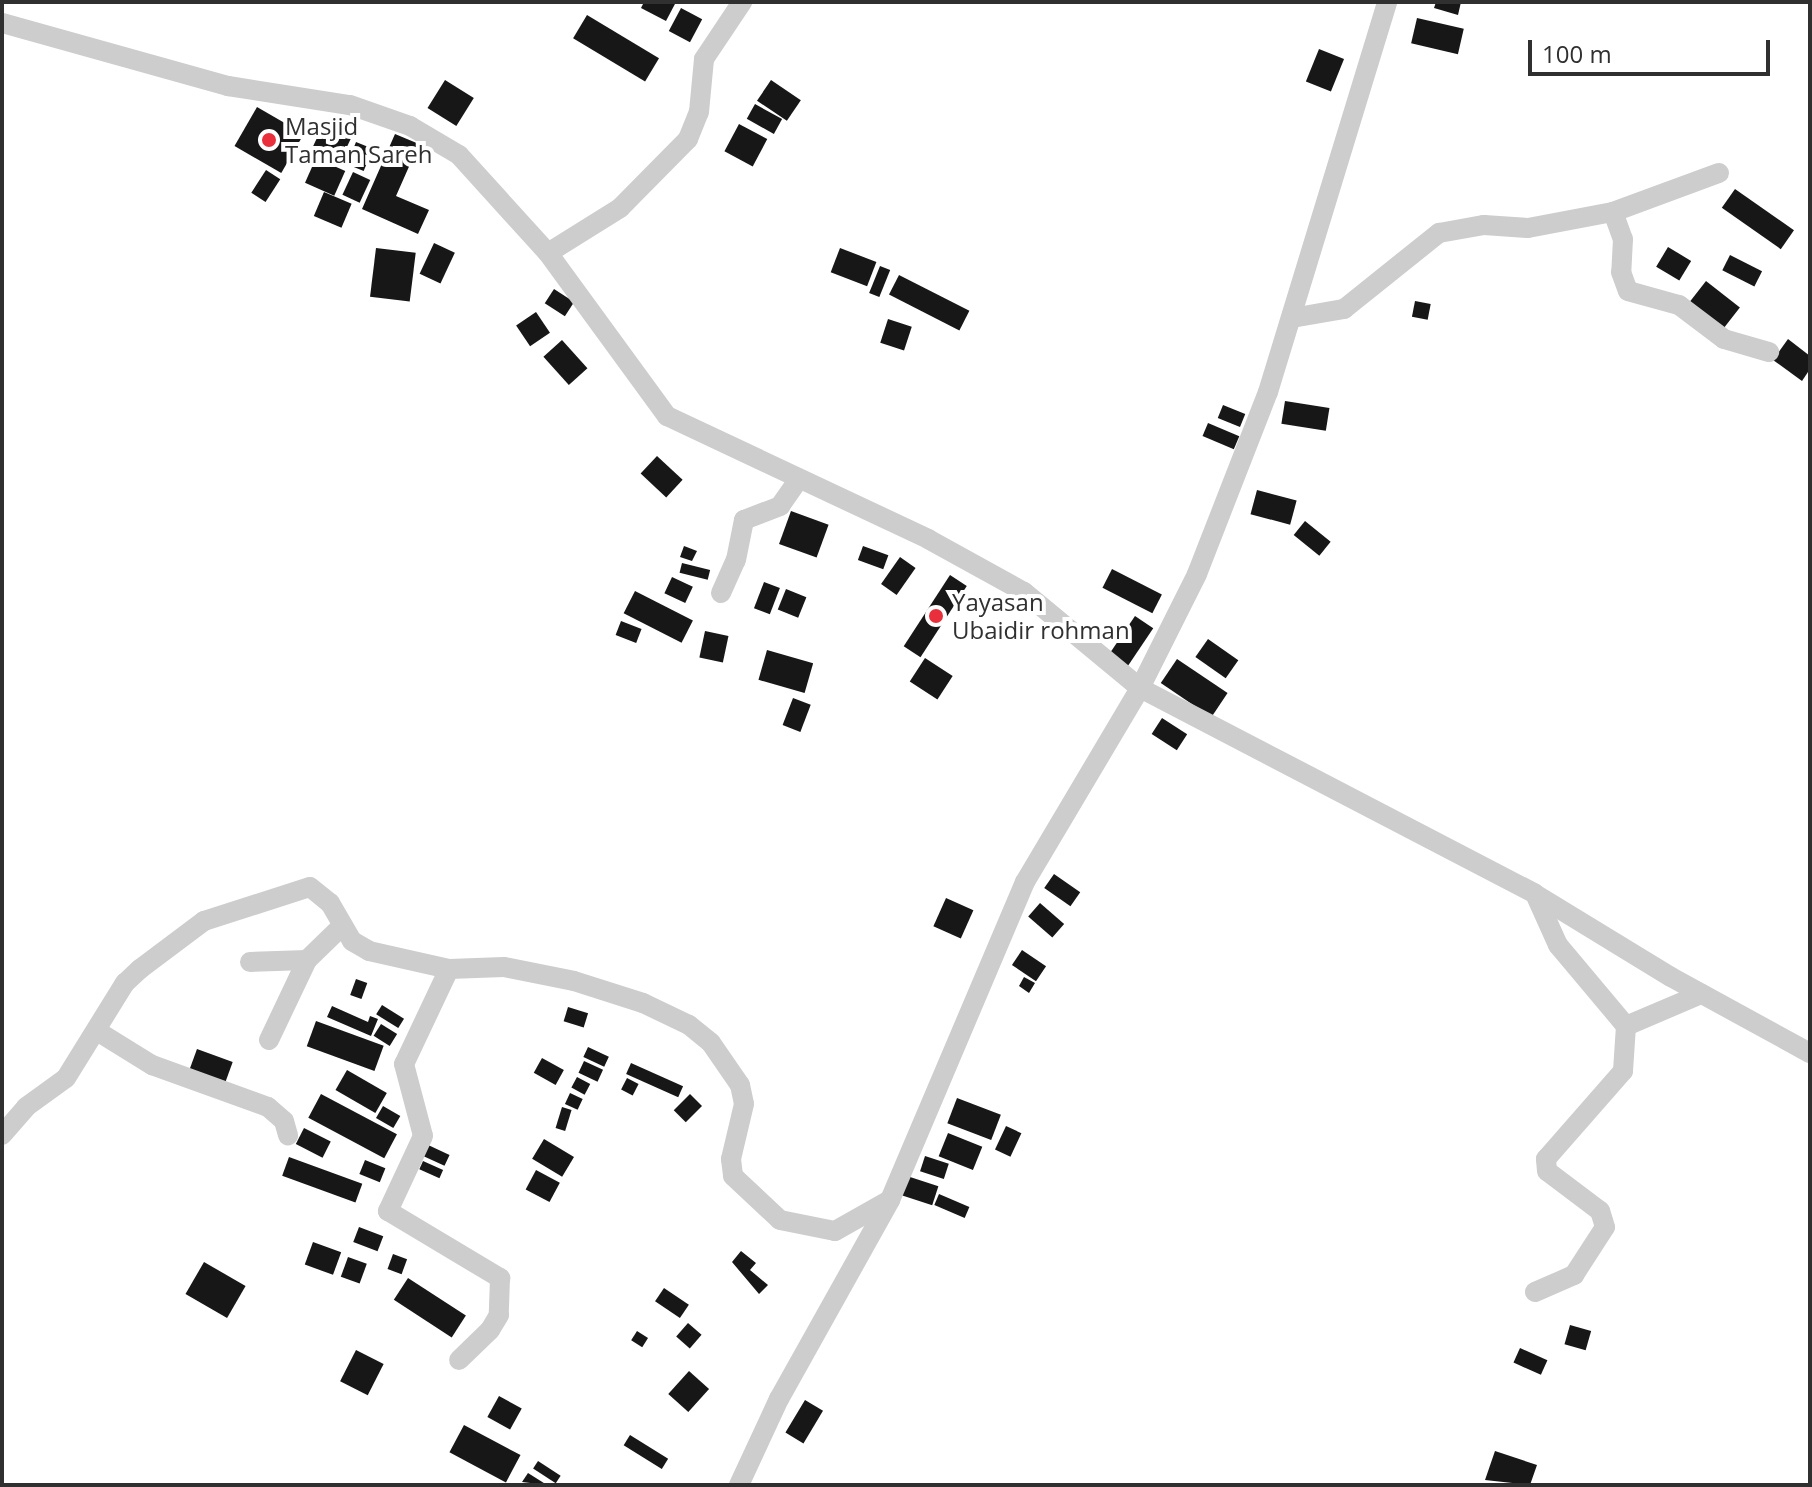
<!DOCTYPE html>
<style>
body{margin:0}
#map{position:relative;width:1812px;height:1487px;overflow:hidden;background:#fff;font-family:"Open Sans",sans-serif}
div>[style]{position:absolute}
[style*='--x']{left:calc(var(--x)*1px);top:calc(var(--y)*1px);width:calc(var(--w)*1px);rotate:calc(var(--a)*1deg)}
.building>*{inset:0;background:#171717;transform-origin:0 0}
.minor>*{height:20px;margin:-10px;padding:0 10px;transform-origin:10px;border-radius:10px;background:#cdcdcd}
.dots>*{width:22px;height:22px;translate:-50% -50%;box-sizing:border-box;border:4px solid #fff;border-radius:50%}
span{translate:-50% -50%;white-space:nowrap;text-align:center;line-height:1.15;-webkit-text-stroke:8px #fff;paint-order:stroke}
.poi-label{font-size:24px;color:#303030}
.left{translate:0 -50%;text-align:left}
.frame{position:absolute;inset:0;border:4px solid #303030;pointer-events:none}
.scale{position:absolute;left:1528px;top:40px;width:242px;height:36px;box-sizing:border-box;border:4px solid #303030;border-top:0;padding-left:10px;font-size:24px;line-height:28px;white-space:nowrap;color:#303030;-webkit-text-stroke:6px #fff;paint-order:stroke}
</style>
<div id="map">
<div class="building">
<i style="clip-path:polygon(644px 2px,676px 2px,666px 21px,641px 8px)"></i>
<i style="clip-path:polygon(1436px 2px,1461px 2px,1458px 15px,1434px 8px)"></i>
<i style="left:681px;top:8px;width:24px;height:26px;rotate:28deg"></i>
<i style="left:587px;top:15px;width:84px;height:27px;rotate:31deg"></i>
<i style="left:1417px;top:18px;width:48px;height:26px;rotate:13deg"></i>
<i style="left:1319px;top:49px;width:27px;height:35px;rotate:22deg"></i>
<i style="left:445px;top:80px;width:34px;height:33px;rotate:32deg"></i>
<i style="left:771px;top:80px;width:36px;height:25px;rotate:34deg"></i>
<i style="left:755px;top:104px;width:31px;height:17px;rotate:29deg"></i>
<i style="left:257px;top:107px;width:54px;height:45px;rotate:30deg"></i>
<i style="left:739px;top:124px;width:32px;height:31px;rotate:28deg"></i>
<i style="left:323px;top:125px;width:31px;height:27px;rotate:25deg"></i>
<i style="clip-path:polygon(395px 134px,419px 144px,396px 196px,429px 210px,418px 234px,362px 209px)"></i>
<i style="left:356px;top:142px;width:18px;height:24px;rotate:22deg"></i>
<i style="left:316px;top:158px;width:32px;height:27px;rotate:24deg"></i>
<i style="left:266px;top:170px;width:17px;height:27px;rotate:33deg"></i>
<i style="left:353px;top:172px;width:19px;height:25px;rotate:25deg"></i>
<i style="left:1735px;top:189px;width:72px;height:23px;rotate:35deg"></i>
<i style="left:324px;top:192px;width:30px;height:26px;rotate:23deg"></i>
<i style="left:434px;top:243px;width:23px;height:34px;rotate:25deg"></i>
<i style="left:1668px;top:247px;width:27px;height:23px;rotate:31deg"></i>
<i style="left:376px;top:248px;width:40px;height:49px;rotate:7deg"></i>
<i style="left:840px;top:248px;width:39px;height:26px;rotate:21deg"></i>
<i style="left:1730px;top:255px;width:36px;height:17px;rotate:27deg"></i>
<i style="left:880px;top:266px;width:11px;height:29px;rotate:22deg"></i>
<i style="left:899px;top:275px;width:79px;height:22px;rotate:27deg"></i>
<i style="left:1706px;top:281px;width:43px;height:26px;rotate:38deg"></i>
<i style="left:554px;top:289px;width:24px;height:17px;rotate:33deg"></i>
<i style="left:1415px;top:301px;width:16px;height:16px;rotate:11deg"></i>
<i style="left:536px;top:312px;width:25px;height:24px;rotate:56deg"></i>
<i style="left:888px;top:319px;width:25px;height:25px;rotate:18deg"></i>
<i style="clip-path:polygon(1788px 339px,1810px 356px,1810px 369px,1802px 381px,1773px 360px)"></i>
<i style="left:562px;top:340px;width:38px;height:25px;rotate:48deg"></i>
<i style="left:1285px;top:401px;width:45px;height:23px;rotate:9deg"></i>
<i style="left:1223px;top:405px;width:24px;height:14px;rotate:22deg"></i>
<i style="left:1208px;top:423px;width:34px;height:14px;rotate:23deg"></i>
<i style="left:657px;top:456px;width:35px;height:24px;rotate:43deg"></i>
<i style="left:1257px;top:490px;width:41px;height:25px;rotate:15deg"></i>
<i style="left:791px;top:511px;width:40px;height:35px;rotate:20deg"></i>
<i style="left:1305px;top:521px;width:33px;height:18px;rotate:39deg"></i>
<i style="clip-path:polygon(684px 546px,697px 551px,692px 561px,680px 557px)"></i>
<i style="left:863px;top:546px;width:27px;height:15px;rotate:20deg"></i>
<i style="left:900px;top:557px;width:19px;height:33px;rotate:35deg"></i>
<i style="left:682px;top:563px;width:29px;height:10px;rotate:14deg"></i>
<i style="left:1112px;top:569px;width:56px;height:21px;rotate:27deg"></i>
<i style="left:950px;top:575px;width:20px;height:85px;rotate:33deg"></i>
<i style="left:672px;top:577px;width:23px;height:18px;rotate:25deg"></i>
<i style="left:764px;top:582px;width:17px;height:28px;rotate:21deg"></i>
<i style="left:786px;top:589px;width:22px;height:22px;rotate:22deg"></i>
<i style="left:635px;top:591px;width:65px;height:25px;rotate:27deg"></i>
<i style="left:1135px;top:616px;width:22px;height:49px;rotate:34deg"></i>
<i style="left:621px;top:621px;width:22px;height:15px;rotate:21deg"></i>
<i style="left:705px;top:631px;width:24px;height:27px;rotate:12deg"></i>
<i style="left:1208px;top:639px;width:37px;height:22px;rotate:35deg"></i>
<i style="left:767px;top:650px;width:48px;height:31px;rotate:16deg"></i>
<i style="left:925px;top:658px;width:33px;height:28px;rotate:33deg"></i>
<i style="left:1177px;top:659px;width:61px;height:29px;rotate:34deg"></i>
<i style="left:793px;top:698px;width:19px;height:29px;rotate:21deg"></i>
<i style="left:1162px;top:718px;width:30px;height:19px;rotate:33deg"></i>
<i style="left:1054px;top:874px;width:32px;height:17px;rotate:35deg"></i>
<i style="left:946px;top:898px;width:30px;height:31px;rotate:24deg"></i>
<i style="left:1040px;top:903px;width:32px;height:18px;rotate:41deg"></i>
<i style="left:1022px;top:950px;width:29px;height:18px;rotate:34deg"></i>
<i style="clip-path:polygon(1024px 977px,1035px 983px,1029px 993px,1019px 986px)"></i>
<i style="left:356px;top:979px;width:12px;height:17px;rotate:20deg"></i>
<i style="left:382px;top:1005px;width:26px;height:11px;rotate:32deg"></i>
<i style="clip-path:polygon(332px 1006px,368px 1022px,370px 1016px,378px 1019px,371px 1036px,327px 1017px)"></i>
<i style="left:568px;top:1007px;width:21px;height:15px;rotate:17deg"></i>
<i style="left:316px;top:1021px;width:72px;height:27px;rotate:20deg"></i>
<i style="left:381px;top:1024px;width:19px;height:14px;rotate:32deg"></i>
<i style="left:588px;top:1047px;width:23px;height:11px;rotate:25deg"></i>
<i style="left:197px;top:1049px;width:38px;height:21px;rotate:20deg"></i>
<i style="left:542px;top:1058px;width:25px;height:17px;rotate:29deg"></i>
<i style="left:584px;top:1061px;width:21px;height:13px;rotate:25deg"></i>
<i style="left:631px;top:1063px;width:57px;height:12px;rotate:24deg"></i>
<i style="left:347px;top:1070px;width:46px;height:23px;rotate:30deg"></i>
<i style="left:577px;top:1077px;width:15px;height:12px;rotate:28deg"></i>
<i style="left:627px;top:1078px;width:13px;height:13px;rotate:27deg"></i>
<i style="left:570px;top:1093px;width:14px;height:12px;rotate:25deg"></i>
<i style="left:321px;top:1094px;width:86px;height:27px;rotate:28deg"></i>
<i style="left:690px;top:1094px;width:17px;height:23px;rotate:45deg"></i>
<i style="left:957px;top:1098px;width:47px;height:27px;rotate:21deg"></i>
<i style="left:383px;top:1106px;width:20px;height:14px;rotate:30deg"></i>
<i style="left:562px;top:1107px;width:10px;height:22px;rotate:17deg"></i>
<i style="left:1006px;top:1126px;width:17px;height:26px;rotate:25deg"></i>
<i style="left:304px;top:1128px;width:30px;height:18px;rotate:27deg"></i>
<i style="left:948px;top:1133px;width:37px;height:25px;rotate:22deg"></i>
<i style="left:544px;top:1139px;width:35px;height:23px;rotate:31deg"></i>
<i style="left:426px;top:1144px;width:26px;height:12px;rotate:25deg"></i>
<i style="left:925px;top:1156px;width:25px;height:16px;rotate:18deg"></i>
<i style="left:289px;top:1157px;width:78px;height:20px;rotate:20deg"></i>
<i style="left:365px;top:1160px;width:22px;height:15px;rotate:22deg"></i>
<i style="left:423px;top:1161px;width:22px;height:9px;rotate:24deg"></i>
<i style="left:536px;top:1170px;width:27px;height:22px;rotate:28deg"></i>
<i style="left:907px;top:1176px;width:33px;height:20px;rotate:18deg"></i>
<i style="left:939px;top:1194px;width:33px;height:12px;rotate:23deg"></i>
<i style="left:359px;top:1227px;width:26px;height:16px;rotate:21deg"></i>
<i style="left:313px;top:1242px;width:30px;height:24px;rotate:20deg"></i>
<i style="clip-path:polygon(741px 1251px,756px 1263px,750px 1270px,768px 1285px,759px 1294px,732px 1262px)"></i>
<i style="left:393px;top:1254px;width:15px;height:16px;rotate:20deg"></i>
<i style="left:348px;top:1257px;width:20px;height:21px;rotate:20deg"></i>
<i style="left:204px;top:1262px;width:48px;height:37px;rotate:30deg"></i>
<i style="left:408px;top:1278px;width:69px;height:26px;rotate:33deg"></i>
<i style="left:664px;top:1288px;width:30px;height:16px;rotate:34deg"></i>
<i style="left:688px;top:1323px;width:18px;height:18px;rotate:41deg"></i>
<i style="left:1570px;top:1325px;width:22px;height:20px;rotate:16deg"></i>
<i style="left:637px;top:1331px;width:13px;height:11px;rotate:32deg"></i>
<i style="left:1520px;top:1348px;width:30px;height:16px;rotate:24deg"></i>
<i style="left:356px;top:1350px;width:31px;height:35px;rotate:27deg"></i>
<i style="left:689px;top:1371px;width:27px;height:31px;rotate:42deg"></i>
<i style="left:499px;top:1396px;width:26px;height:24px;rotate:29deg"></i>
<i style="left:805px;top:1400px;width:21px;height:38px;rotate:31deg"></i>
<i style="left:464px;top:1425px;width:64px;height:31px;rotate:28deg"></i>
<i style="left:630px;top:1435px;width:45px;height:12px;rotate:32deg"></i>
<i style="clip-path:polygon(1495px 1451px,1537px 1465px,1530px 1485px,1485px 1480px)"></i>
<i style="left:538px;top:1461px;width:27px;height:9px;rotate:33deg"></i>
<i style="clip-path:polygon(528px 1473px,547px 1485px,522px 1482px)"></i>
</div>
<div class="minor">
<i style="--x:2;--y:23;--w:235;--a:15.6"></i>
<i style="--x:228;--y:86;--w:123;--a:8.9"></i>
<i style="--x:350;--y:105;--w:64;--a:19.3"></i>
<i style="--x:410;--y:126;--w:57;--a:30.6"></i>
<i style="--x:459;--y:155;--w:132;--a:47.8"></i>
<i style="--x:548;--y:253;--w:202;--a:53.9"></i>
<i style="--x:667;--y:416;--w:289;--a:25.2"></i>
<i style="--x:928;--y:539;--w:110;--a:28.9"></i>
<i style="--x:1024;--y:592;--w:151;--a:39.6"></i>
<i style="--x:1140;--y:688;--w:445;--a:27.5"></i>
<i style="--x:1535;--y:894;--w:159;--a:31.4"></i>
<i style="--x:1671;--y:977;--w:158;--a:28.7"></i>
<i style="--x:1613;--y:212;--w:29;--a:70"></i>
<i style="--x:1623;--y:239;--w:33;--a:93"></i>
<i style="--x:1621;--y:272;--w:20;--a:70"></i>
<i style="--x:1628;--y:291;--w:53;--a:15.4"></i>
<i style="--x:1679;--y:305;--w:56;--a:37.1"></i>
<i style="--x:1724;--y:339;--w:47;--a:16.1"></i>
<i style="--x:548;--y:253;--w:85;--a:-32"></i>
<i style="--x:620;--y:208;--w:97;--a:-45.4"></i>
<i style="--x:688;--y:139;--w:29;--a:-68"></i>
<i style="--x:699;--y:112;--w:53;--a:-84.6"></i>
<i style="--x:704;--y:59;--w:69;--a:-56.3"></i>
<i style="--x:1292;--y:318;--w:53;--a:-9.8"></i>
<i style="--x:1344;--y:309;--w:122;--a:-38.7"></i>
<i style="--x:1439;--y:233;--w:46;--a:-10.1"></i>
<i style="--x:1484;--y:225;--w:44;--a:3.9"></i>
<i style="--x:1528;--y:228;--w:86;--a:-10.7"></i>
<i style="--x:1613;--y:212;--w:113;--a:-20.2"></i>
<i style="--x:721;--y:593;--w:36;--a:-66"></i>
<i style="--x:736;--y:560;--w:41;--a:-78.7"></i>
<i style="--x:744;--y:520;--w:39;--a:-21"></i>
<i style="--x:780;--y:506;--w:32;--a:-55"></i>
<i style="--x:1535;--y:894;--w:56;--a:65.7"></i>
<i style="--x:1558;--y:945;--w:106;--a:50"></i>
<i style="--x:250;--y:962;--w:57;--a:-2"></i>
<i style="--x:449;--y:969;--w:105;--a:115.3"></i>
<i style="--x:404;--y:1064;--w:74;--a:75.2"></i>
<i style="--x:423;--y:1136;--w:83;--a:115"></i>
<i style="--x:388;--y:1211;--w:131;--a:30.9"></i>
<i style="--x:500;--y:1278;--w:37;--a:92"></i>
<i style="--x:499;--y:1315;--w:17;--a:121"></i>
<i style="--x:490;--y:1330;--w:43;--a:135.9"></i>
<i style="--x:97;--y:1031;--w:65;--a:31.7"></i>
<i style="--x:152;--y:1065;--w:123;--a:19.9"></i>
<i style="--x:268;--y:1107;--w:21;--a:41"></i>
<i style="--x:284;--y:1121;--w:15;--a:74"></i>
<i style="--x:269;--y:1040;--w:89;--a:-64.6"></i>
<i style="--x:307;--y:960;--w:47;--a:-44.1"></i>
<i style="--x:2;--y:1135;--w:37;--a:-49"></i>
<i style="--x:26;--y:1107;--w:49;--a:-35.9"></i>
<i style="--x:66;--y:1078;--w:112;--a:-58.2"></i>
<i style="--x:125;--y:983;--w:21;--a:-43"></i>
<i style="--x:140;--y:969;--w:80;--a:-36.9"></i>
<i style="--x:204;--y:921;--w:111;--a:-17.8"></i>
<i style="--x:310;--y:887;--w:26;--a:39"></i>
<i style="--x:330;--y:903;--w:44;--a:59.9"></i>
<i style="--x:352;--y:941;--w:20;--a:30"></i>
<i style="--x:369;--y:951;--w:82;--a:12.7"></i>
<i style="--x:449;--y:969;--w:55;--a:-2.1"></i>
<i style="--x:504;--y:967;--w:71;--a:11.3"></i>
<i style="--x:574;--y:981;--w:72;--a:17.7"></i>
<i style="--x:643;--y:1003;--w:51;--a:25.6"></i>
<i style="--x:689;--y:1025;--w:28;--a:39"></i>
<i style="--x:711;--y:1043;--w:51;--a:55.4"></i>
<i style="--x:740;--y:1085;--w:19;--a:78"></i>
<i style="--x:744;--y:1104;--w:57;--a:103.3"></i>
<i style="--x:731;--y:1159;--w:17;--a:83"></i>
<i style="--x:733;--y:1176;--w:64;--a:43.1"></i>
<i style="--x:780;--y:1220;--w:56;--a:11.3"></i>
<i style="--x:835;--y:1231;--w:63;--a:-29.4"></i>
<i style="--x:1535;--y:1292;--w:43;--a:-23.6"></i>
<i style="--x:1574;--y:1275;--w:57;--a:-57.1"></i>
<i style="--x:1605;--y:1227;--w:17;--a:-107"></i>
<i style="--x:1600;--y:1211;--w:66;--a:-143"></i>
<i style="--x:1547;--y:1171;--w:12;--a:-95"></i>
<i style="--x:1546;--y:1159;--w:117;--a:-48.8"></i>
<i style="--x:1623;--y:1071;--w:45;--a:-86.2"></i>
<i style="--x:1626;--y:1026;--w:82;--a:-23.1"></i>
<i style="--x:739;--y:1485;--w:95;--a:-65.1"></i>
<i style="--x:779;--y:1399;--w:228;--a:-60.8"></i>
<i style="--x:890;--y:1200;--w:345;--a:-67"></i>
<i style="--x:1025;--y:882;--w:226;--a:-59.3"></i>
<i style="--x:1140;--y:688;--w:127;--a:-63.4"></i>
<i style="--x:1197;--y:574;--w:195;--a:-68.7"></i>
<i style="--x:1268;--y:392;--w:408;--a:-73"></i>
</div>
<div class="dots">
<i style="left:269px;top:140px;background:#ea2f3c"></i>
<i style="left:936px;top:616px;background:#ea2f3c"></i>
</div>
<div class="poi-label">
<span class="left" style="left:285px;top:140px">Masjid<br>Taman Sareh</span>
<span class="left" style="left:952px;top:616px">Yayasan<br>Ubaidir rohman</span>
</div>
<div class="frame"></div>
<div class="scale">100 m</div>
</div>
